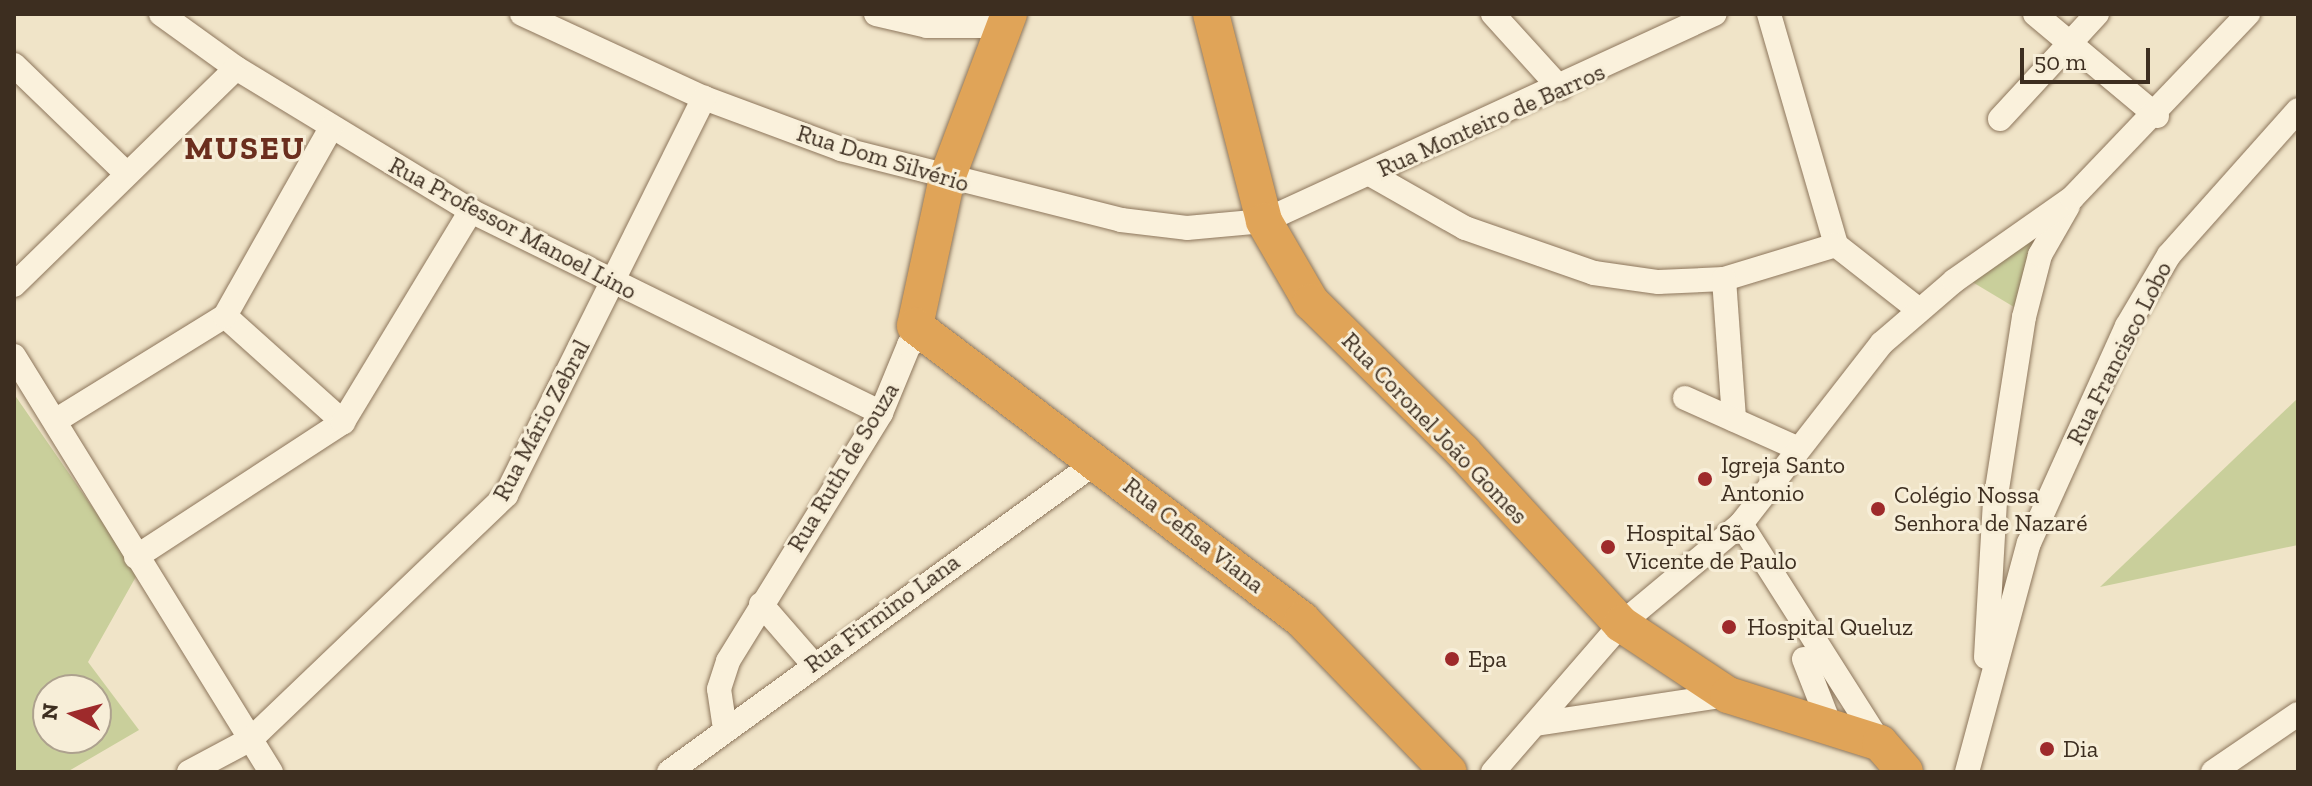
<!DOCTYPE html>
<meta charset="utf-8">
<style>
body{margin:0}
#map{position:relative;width:2312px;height:786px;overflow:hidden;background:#f0e4c8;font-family:"Zilla Slab",serif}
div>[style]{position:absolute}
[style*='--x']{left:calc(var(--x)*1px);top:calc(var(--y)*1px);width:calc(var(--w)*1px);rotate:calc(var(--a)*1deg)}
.green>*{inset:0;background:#c9cf9b}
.roads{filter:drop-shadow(0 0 2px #8d765c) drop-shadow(0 0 2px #8d765c)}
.minor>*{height:24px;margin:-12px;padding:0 12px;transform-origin:12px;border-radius:12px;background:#faf1dc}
.highway>*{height:36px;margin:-18px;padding:0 18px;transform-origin:18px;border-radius:18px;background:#e0a458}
.dots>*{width:22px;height:22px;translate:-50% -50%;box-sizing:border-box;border:4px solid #f7eed8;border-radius:50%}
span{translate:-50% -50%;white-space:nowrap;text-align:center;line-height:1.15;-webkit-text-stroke:6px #f7eed8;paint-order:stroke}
.street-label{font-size:24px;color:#3d2e20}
.poi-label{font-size:24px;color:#3d2e20}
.left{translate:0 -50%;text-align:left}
.district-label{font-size:32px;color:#6b2e1e;font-weight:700;letter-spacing:2px}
.frame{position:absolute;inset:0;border:16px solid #3d2e20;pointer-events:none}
.north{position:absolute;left:32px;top:674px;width:80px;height:80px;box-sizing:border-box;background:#f7eed8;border:2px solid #ada18e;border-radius:50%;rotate:276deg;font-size:22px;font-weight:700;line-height:32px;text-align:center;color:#3d2e20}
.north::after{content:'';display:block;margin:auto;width:28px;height:36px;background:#9e2a2b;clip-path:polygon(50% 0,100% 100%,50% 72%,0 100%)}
.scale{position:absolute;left:2020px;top:48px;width:130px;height:36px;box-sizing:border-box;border:4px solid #3d2e20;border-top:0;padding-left:10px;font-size:24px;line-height:28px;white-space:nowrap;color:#3d2e20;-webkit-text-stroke:6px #f7eed8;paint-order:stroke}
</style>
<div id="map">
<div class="green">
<i style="clip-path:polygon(2048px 217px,2024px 313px,1964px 277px)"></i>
<i style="clip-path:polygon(evenodd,14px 394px,138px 573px,88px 662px,139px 730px,67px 772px,14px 772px,14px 394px,48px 690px,96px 690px,96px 738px,48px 738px,48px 690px)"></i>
<i style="clip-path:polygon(2298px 398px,2298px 545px,2100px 587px)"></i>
</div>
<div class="roads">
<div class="minor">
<i style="--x:161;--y:14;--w:92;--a:35.8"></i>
<i style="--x:236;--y:68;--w:275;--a:31.3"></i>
<i style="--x:471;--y:211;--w:457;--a:26.2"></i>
<i style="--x:522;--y:14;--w:200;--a:24.8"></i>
<i style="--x:704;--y:98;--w:146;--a:20.4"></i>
<i style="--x:841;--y:149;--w:289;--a:14.2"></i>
<i style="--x:1121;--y:220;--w:66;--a:6.9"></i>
<i style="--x:1187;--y:228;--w:77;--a:-5.2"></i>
<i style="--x:1264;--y:221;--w:496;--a:-24.7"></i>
<i style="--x:876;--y:14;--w:52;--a:13.2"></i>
<i style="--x:927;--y:26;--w:81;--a:0"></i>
<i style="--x:1493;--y:14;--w:100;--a:47.8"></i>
<i style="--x:1769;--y:14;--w:241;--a:73.8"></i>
<i style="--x:1836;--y:245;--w:105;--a:38.1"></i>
<i style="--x:2035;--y:14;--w:159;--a:39.9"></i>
<i style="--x:14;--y:65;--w:156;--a:44"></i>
<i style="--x:2000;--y:119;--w:143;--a:-47.3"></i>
<i style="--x:1370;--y:174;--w:109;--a:29.6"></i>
<i style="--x:1465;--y:228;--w:137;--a:19.2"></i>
<i style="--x:1594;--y:273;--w:65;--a:8"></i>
<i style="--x:1658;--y:282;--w:66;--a:-2.6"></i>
<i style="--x:1724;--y:279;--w:117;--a:-16.9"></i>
<i style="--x:1724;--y:279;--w:141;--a:85.9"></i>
<i style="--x:14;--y:285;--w:310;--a:-44.3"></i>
<i style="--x:225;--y:316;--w:159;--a:41.9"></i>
<i style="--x:14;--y:356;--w:489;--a:58.3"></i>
<i style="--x:1685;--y:398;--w:123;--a:24.1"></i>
<i style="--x:55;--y:421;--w:200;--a:-31.7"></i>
<i style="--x:225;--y:316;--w:216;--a:-60.6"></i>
<i style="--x:1741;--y:524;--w:259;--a:57.6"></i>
<i style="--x:136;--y:557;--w:247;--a:-33.1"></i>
<i style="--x:343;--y:422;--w:247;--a:-58.8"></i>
<i style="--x:761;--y:604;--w:79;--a:49.1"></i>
<i style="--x:1986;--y:657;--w:155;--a:-86.7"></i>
<i style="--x:1995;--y:502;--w:187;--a:-81.1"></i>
<i style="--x:2024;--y:317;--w:64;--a:-75.5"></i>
<i style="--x:2040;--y:255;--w:56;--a:-60.3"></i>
<i style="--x:1804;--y:659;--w:74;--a:68.6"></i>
<i style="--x:1536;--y:724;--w:194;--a:-8.6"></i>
<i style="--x:725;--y:729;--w:40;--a:-98.5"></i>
<i style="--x:719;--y:689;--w:29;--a:-72"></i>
<i style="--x:728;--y:661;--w:291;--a:-58.3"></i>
<i style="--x:881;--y:413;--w:74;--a:-67.6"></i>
<i style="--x:909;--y:345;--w:20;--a:-30"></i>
<i style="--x:189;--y:772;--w:70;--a:-28"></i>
<i style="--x:251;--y:739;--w:353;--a:-43.7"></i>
<i style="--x:506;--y:495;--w:444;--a:-63.5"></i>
<i style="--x:669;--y:772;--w:531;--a:-35.96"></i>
<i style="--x:1493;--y:772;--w:196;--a:-49.1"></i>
<i style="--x:1621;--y:624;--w:156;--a:-39.8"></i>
<i style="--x:1741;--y:524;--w:229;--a:-52.1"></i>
<i style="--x:1882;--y:343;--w:95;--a:-40.7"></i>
<i style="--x:1954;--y:281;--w:144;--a:-35.1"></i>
<i style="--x:2072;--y:198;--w:255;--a:-46.3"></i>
<i style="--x:1967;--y:772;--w:237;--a:-74.9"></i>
<i style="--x:2029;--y:543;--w:238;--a:-65.7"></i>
<i style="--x:2127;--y:326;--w:82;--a:-59.4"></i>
<i style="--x:2169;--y:255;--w:194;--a:-48.3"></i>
<i style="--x:2213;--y:772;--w:103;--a:-34.3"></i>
</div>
<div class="highway">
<i style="--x:1009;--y:14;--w:175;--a:110.7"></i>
<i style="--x:947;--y:178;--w:151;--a:102.2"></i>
<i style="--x:915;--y:326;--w:486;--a:37.2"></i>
<i style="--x:1302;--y:620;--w:211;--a:46"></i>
<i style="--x:1211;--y:14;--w:214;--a:75.6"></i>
<i style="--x:1264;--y:221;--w:94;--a:59.9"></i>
<i style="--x:1311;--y:302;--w:214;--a:44.6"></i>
<i style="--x:1463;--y:452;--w:234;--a:47.4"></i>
<i style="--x:1621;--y:624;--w:128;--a:33.6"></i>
<i style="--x:1728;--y:695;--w:159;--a:17.5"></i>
<i style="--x:1880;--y:743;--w:38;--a:49"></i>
</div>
</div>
<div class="dots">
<i style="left:1705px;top:479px;background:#9e2a2b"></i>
<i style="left:1878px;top:509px;background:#9e2a2b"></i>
<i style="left:1608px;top:547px;background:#9e2a2b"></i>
<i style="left:1729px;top:627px;background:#9e2a2b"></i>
<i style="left:1452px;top:659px;background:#9e2a2b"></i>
<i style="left:2047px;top:749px;background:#9e2a2b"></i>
</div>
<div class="street-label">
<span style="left:1491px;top:120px;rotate:-24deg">Rua Monteiro de Barros</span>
<span style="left:883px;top:158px;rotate:17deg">Rua Dom Silvério</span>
<span style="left:513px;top:228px;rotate:28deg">Rua Professor Manoel Lino</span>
<span style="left:2119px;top:353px;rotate:-63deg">Rua Francisco Lobo</span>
<span style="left:541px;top:420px;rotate:-62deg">Rua Mário Zebral</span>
<span style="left:1435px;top:428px;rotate:46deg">Rua Coronel João Gomes</span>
<span style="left:843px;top:467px;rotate:-59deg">Rua Ruth de Souza</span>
<span style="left:1194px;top:535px;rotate:38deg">Rua Cefisa Viana</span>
<span style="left:882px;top:613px;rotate:-36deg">Rua Firmino Lana</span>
</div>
<div class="poi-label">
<span class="left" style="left:1721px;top:479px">Igreja Santo<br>Antonio</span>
<span class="left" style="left:1894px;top:509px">Colégio Nossa<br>Senhora de Nazaré</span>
<span class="left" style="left:1626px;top:547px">Hospital São<br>Vicente de Paulo</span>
<span class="left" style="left:1747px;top:627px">Hospital Queluz</span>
<span class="left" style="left:1468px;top:659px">Epa</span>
<span class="left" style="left:2063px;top:749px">Dia</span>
</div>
<div class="district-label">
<span style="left:245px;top:148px">MUSEU</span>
</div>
<div class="frame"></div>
<div class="north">N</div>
<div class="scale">50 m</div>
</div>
